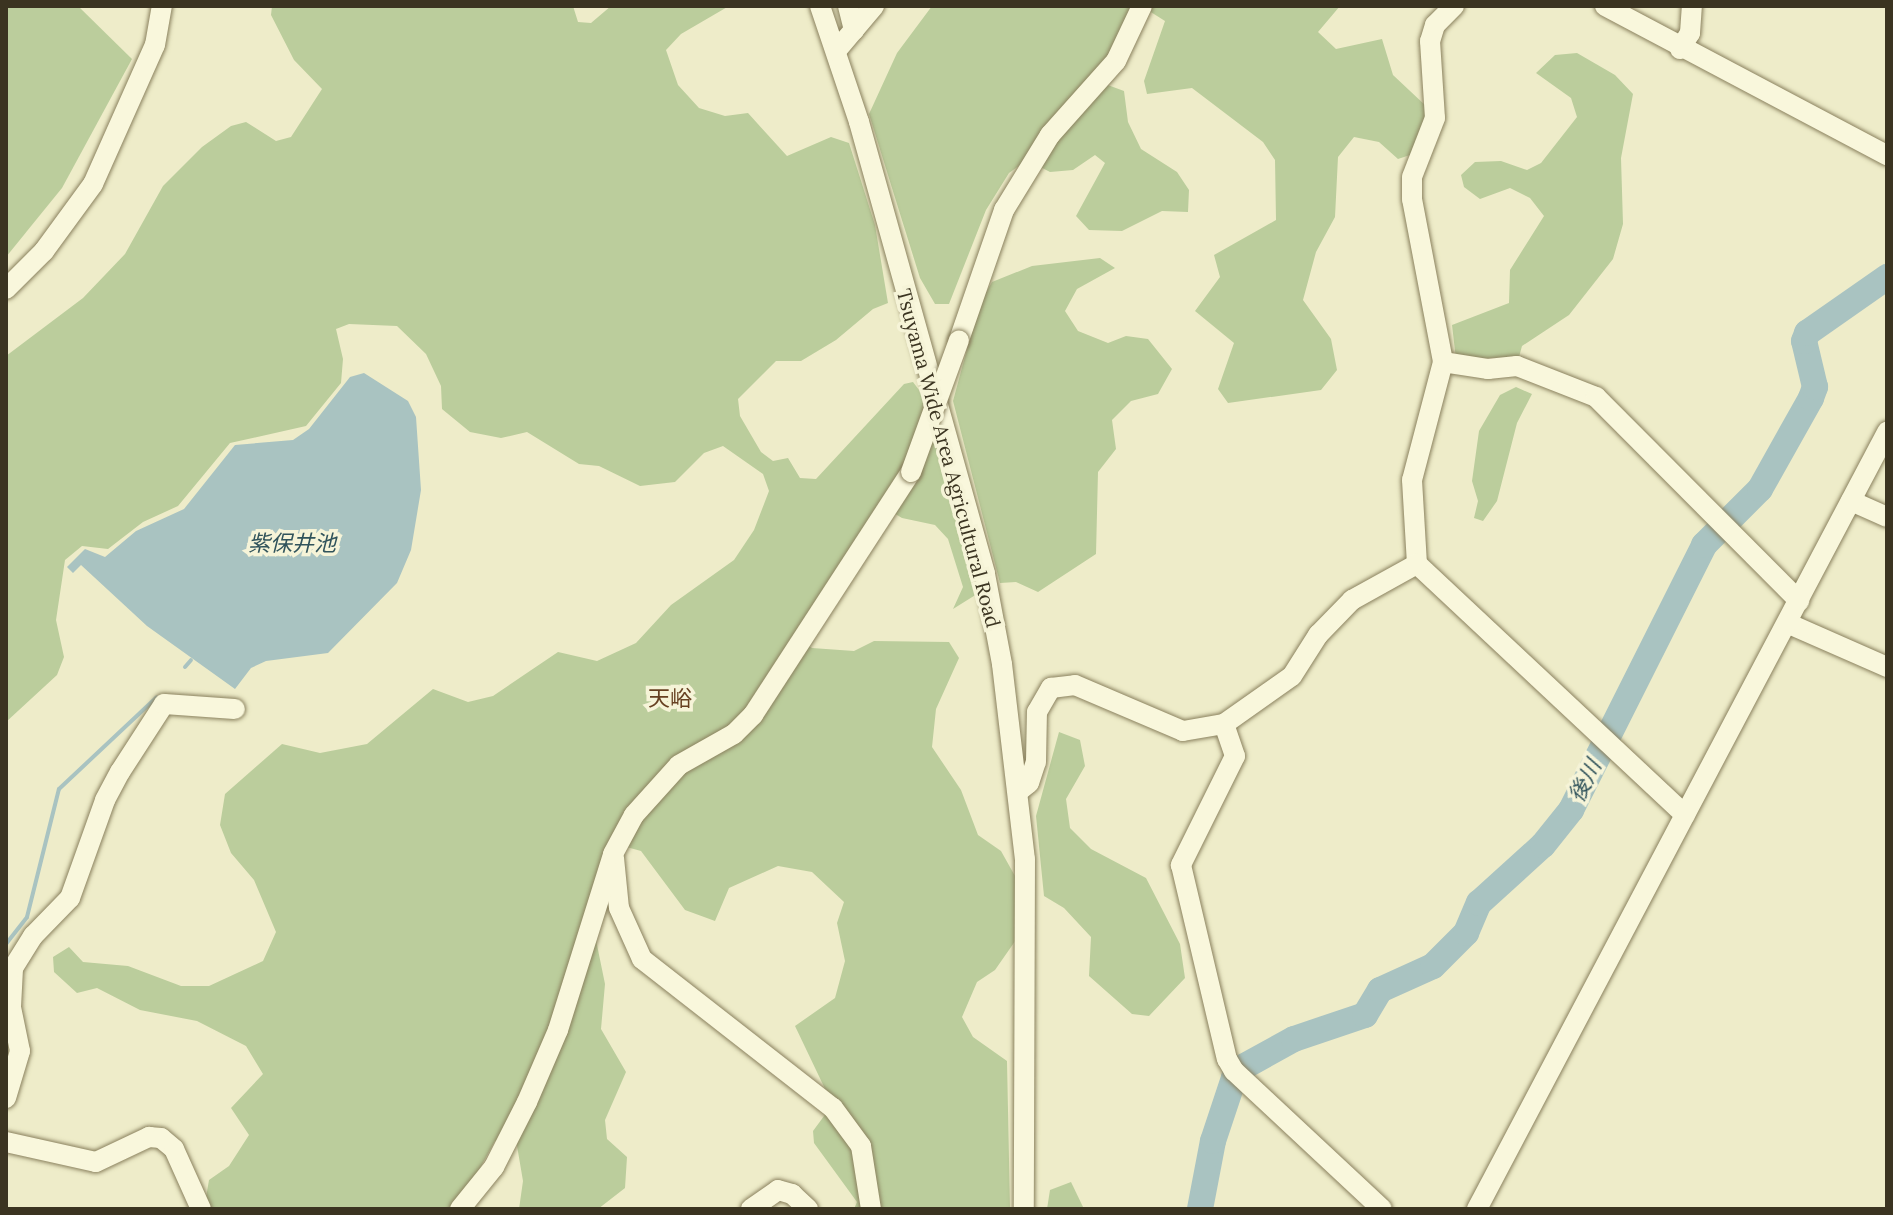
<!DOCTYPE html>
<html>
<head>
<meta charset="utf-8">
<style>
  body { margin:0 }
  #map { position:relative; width:1893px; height:1215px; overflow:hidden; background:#eeecc9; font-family:Lora,"Noto Sans JP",serif }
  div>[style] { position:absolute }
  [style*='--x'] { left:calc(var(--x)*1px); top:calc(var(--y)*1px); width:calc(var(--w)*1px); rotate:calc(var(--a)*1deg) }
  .green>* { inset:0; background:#bbcd9c }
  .water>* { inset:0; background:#a9c3c1 }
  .stream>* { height:4px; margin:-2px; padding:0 2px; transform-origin:2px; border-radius:2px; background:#a9c3c1 }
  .river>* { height:26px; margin:-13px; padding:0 13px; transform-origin:13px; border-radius:13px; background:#a9c3c1 }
  .roads { filter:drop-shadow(0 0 2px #8a815e) drop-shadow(0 0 2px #8a815e) }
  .minor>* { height:20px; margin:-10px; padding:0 10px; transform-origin:10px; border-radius:10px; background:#f9f7dc }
  .bridges { filter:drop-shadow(0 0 2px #8a815e) drop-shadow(0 0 2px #8a815e) }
  .minor-bridge>* { height:20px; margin:-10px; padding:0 10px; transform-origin:10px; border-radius:10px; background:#f9f7dc }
  span { translate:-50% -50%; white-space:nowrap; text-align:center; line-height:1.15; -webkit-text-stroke:7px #f6f4d8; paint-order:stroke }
  .street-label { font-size:20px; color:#3b3421 }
  .water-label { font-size:22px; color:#30535b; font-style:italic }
  .neighbourhood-label { font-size:22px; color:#674121 }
  .frame { position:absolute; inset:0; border:8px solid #3b3421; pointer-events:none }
</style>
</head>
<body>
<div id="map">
  <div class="green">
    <i style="clip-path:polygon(6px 6px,78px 6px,132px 59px,62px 188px,6px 257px)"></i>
    <i style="clip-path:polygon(272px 6px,573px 6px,578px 22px,591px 23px,611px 6px,729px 6px,681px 34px,666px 50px,678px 85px,699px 108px,725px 116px,748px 113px,787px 156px,831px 137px,849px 143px,875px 225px,888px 303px,873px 309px,836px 340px,801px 361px,776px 361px,738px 399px,740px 416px,761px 452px,773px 461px,788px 458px,800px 478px,816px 479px,904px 384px,913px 382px,922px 394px,977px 594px,953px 609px,963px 587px,948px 539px,935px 525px,902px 518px,882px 506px,798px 639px,812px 648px,854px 651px,874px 641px,949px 642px,959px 658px,936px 709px,932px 747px,961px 790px,978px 835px,1001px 851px,1015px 876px,1018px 937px,995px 970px,977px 982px,962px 1017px,973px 1037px,1007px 1061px,1010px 1209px,854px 1209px,857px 1202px,814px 1143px,813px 1131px,827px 1112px,827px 1093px,795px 1026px,835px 998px,845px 961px,837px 923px,844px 902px,812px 872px,778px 866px,729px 888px,715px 921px,685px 910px,641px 851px,612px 843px,596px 940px,605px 984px,601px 1029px,626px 1072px,605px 1120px,607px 1139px,627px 1157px,625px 1188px,598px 1209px,519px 1209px,523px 1181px,516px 1140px,495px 1141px,469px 1188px,450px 1209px,204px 1209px,209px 1180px,229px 1166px,249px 1135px,231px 1108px,263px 1074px,246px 1046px,197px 1021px,140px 1010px,97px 988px,77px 993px,54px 972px,53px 957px,69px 947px,83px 962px,128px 966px,181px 986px,209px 986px,263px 961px,276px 932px,254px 880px,231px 853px,220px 825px,225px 794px,282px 744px,320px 753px,367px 744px,433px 689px,468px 702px,493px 696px,558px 652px,597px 661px,636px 643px,671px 605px,734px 560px,754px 530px,769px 491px,763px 474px,723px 446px,704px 453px,675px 482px,640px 486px,599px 466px,579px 464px,527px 432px,501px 438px,470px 432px,442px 409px,441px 386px,426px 354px,397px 326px,349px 324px,336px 329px,343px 359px,341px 383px,306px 426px,230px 443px,178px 506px,143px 522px,108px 549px,82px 546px,65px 560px,56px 620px,64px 657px,57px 675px,6px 722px,6px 356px,83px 298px,125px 254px,163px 186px,202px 147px,231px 126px,246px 122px,276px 141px,291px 137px,322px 89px,294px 60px,271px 15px)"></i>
    <i style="clip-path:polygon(932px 6px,1340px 6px,1318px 32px,1336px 49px,1382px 39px,1393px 75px,1426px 106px,1429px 122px,1413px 154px,1398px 159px,1379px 142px,1354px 137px,1338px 157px,1335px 217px,1316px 252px,1303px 300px,1331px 339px,1337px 370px,1321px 390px,1228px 403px,1218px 389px,1234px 343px,1195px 311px,1220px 277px,1214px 255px,1276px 220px,1275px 160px,1263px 142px,1192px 88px,1147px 94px,1144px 81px,1165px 21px,1146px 9px,1105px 84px,1124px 91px,1128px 122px,1141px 149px,1177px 172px,1189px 190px,1188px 212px,1162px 211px,1122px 231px,1089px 230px,1076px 216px,1105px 163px,1095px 155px,1073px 170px,1050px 172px,1027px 160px,1009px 173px,986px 210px,949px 304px,935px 304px,920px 278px,869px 114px,897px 53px)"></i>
    <i style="clip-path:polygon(1577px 53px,1615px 75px,1633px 94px,1621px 158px,1623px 224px,1613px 259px,1569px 315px,1522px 346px,1519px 357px,1456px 359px,1452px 325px,1509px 303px,1510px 270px,1544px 216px,1530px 198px,1510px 188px,1480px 199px,1464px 187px,1461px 175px,1475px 162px,1501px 161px,1527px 170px,1541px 163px,1577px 117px,1571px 98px,1536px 73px,1555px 55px)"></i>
    <i style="clip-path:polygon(1100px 258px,1115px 268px,1077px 289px,1065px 311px,1078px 331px,1108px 343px,1126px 336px,1148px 339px,1172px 369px,1158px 394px,1131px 401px,1112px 420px,1116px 449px,1098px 472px,1096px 554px,1038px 592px,1016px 582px,1000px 583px,953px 401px,979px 305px,992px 282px,1032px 266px)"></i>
    <i style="clip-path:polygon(1516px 387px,1532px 394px,1517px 423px,1497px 501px,1483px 521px,1474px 518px,1478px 501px,1472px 481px,1479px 431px,1500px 395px)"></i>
    <i style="clip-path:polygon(1059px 732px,1080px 740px,1085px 766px,1066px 799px,1070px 828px,1091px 849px,1146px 878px,1180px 944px,1185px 978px,1149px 1016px,1132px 1014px,1089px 976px,1091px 937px,1064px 908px,1044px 896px,1036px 816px)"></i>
    <i style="clip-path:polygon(1071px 1182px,1084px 1209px,1047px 1209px,1050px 1190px)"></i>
  </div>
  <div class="water">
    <i style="clip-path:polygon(364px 373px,408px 401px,416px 417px,421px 490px,411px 550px,397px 583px,328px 653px,266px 661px,251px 668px,235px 689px,147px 626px,81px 565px,73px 573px,67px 567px,85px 549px,105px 557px,136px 531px,184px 509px,235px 445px,293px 440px,309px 429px,350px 377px)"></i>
  </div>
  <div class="stream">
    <i style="--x:185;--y:667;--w:9;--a:-49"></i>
    <i style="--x:6;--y:944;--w:34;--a:-52"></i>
    <i style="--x:27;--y:917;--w:132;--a:-76"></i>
    <i style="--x:59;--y:789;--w:134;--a:-43.2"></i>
  </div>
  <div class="river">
    <i style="--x:1200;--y:1209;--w:69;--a:-79.2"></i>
    <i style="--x:1213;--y:1141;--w:66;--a:-71.6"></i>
    <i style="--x:1234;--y:1078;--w:16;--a:-47"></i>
    <i style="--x:1245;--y:1066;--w:56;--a:-28.9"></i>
    <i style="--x:1294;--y:1039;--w:75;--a:-18.7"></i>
    <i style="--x:1365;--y:1015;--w:29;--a:-59"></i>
    <i style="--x:1380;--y:990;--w:58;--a:-24.4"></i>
    <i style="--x:1433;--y:966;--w:47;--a:-45"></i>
    <i style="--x:1466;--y:933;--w:33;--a:-67"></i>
    <i style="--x:1479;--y:903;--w:86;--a:-42.2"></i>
    <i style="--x:1543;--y:845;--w:45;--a:-51.3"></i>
    <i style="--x:1571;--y:810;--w:297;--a:-63.3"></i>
    <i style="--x:1704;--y:545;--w:79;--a:-45"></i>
    <i style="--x:1760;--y:489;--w:104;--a:-60.7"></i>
    <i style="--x:1811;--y:398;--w:12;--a:-70"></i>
    <i style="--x:1815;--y:387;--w:47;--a:-103.4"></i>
    <i style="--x:1804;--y:341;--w:9;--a:-69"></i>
    <i style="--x:1807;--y:333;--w:98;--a:-35"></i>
  </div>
  <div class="roads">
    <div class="minor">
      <i style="--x:820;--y:6;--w:122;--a:71.4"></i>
      <i style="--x:859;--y:122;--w:469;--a:74.4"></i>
      <i style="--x:985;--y:574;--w:92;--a:79.3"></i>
      <i style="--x:1002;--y:664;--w:196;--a:83.3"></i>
      <i style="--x:1025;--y:859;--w:350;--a:90.2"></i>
      <i style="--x:848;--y:6;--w:25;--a:76"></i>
      <i style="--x:1454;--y:6;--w:27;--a:135"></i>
      <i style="--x:1435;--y:25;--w:17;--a:107"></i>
      <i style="--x:1430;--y:41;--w:77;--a:86.3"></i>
      <i style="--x:1435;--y:118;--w:63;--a:111.3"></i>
      <i style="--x:1412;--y:177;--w:22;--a:90"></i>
      <i style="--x:1412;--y:199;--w:166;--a:79.2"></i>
      <i style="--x:1443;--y:362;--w:122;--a:104.7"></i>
      <i style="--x:1412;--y:480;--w:84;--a:86.6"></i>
      <i style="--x:1417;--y:564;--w:367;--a:43.1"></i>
      <i style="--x:1605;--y:6;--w:319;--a:27.9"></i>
      <i style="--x:1680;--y:49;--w:19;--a:-58"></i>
      <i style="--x:1690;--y:33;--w:27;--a:-86"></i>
      <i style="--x:836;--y:51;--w:59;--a:-49.8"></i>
      <i style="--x:6;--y:289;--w:54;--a:-45"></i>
      <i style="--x:44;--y:251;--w:83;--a:-53.8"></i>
      <i style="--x:93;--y:184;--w:152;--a:-66"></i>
      <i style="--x:155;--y:45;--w:40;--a:-80"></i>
      <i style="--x:959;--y:340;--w:138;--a:-70.9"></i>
      <i style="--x:1004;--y:210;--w:88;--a:-58.5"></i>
      <i style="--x:1050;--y:135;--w:99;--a:-48.3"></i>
      <i style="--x:1116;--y:61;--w:61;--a:-64.7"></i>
      <i style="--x:1443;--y:362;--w:46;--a:8.8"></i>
      <i style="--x:1488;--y:369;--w:29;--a:-6"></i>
      <i style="--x:1517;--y:366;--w:85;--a:21.4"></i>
      <i style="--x:1596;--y:397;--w:288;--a:45.1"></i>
      <i style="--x:1851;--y:501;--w:39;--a:24"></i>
      <i style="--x:1787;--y:623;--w:109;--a:23.7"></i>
      <i style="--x:1224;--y:724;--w:34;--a:71"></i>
      <i style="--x:1235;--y:756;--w:122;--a:116.4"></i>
      <i style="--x:1181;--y:865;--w:199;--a:76.7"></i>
      <i style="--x:1227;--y:1059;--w:14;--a:60"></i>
      <i style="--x:1234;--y:1071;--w:202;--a:43"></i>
      <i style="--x:1020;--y:790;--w:11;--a:-38"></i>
      <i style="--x:1029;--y:783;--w:22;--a:-72"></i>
      <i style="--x:1036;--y:762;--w:50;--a:-88.9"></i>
      <i style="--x:1037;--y:712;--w:28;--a:-60"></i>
      <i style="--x:1051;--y:688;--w:24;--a:-7"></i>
      <i style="--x:1075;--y:685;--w:117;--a:23.1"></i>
      <i style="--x:1183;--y:731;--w:42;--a:-9.7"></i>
      <i style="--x:1224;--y:724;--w:83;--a:-35.2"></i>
      <i style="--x:1292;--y:676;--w:49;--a:-57.6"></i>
      <i style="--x:1318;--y:635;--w:49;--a:-45.8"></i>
      <i style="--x:1352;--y:600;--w:74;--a:-29"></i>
      <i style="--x:614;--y:858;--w:50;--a:84.3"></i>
      <i style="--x:619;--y:908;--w:56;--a:65.7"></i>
      <i style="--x:642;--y:959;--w:242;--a:38"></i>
      <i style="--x:833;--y:1108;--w:47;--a:53.6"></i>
      <i style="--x:861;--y:1146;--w:64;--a:81"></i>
      <i style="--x:6;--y:1098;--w:49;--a:-73.4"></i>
      <i style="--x:20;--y:1051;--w:45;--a:-101.6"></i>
      <i style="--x:11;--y:1007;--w:39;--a:-87"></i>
      <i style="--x:13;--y:968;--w:38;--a:-58"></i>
      <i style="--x:33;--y:936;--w:53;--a:-45.8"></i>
      <i style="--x:70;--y:898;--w:104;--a:-70.3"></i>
      <i style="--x:105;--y:800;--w:32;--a:-62"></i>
      <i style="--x:120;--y:772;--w:81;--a:-57.1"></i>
      <i style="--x:164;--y:704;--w:71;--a:4"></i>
      <i style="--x:6;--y:1142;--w:92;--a:12.5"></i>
      <i style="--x:96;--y:1162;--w:59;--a:-25.3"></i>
      <i style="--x:149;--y:1137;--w:12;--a:5"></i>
      <i style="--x:161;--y:1138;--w:17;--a:40"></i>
      <i style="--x:174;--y:1149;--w:66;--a:65.8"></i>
      <i style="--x:460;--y:1209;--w:54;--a:-51"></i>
      <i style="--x:494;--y:1167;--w:73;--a:-63.1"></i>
      <i style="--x:527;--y:1102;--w:78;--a:-66.7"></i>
      <i style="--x:558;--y:1030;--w:184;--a:-72.6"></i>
      <i style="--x:613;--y:854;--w:44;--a:-61.7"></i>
      <i style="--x:634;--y:815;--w:67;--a:-48"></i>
      <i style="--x:679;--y:765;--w:63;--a:-29.4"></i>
      <i style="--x:734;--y:734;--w:27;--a:-45"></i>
      <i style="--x:753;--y:715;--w:290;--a:-57"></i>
      <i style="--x:751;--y:1209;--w:33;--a:-35"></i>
      <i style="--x:778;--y:1190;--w:15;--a:16"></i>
      <i style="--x:792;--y:1194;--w:22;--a:43"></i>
      <i style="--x:1477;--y:1209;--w:879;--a:-62.18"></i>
    </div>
  </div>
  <div class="bridges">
    <div class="minor-bridge">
      <i style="--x:911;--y:472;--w:140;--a:-70"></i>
    </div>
  </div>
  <div class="street-label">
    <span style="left:949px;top:458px;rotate:75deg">Tsuyama Wide Area Agricultural Road</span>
  </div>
  <div class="water-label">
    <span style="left:292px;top:544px">紫保井池</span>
    <span style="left:1585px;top:781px;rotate:-63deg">後川</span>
  </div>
  <div class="neighbourhood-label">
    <span style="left:670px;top:699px">天峪</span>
  </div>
  <div class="frame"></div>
</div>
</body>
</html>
